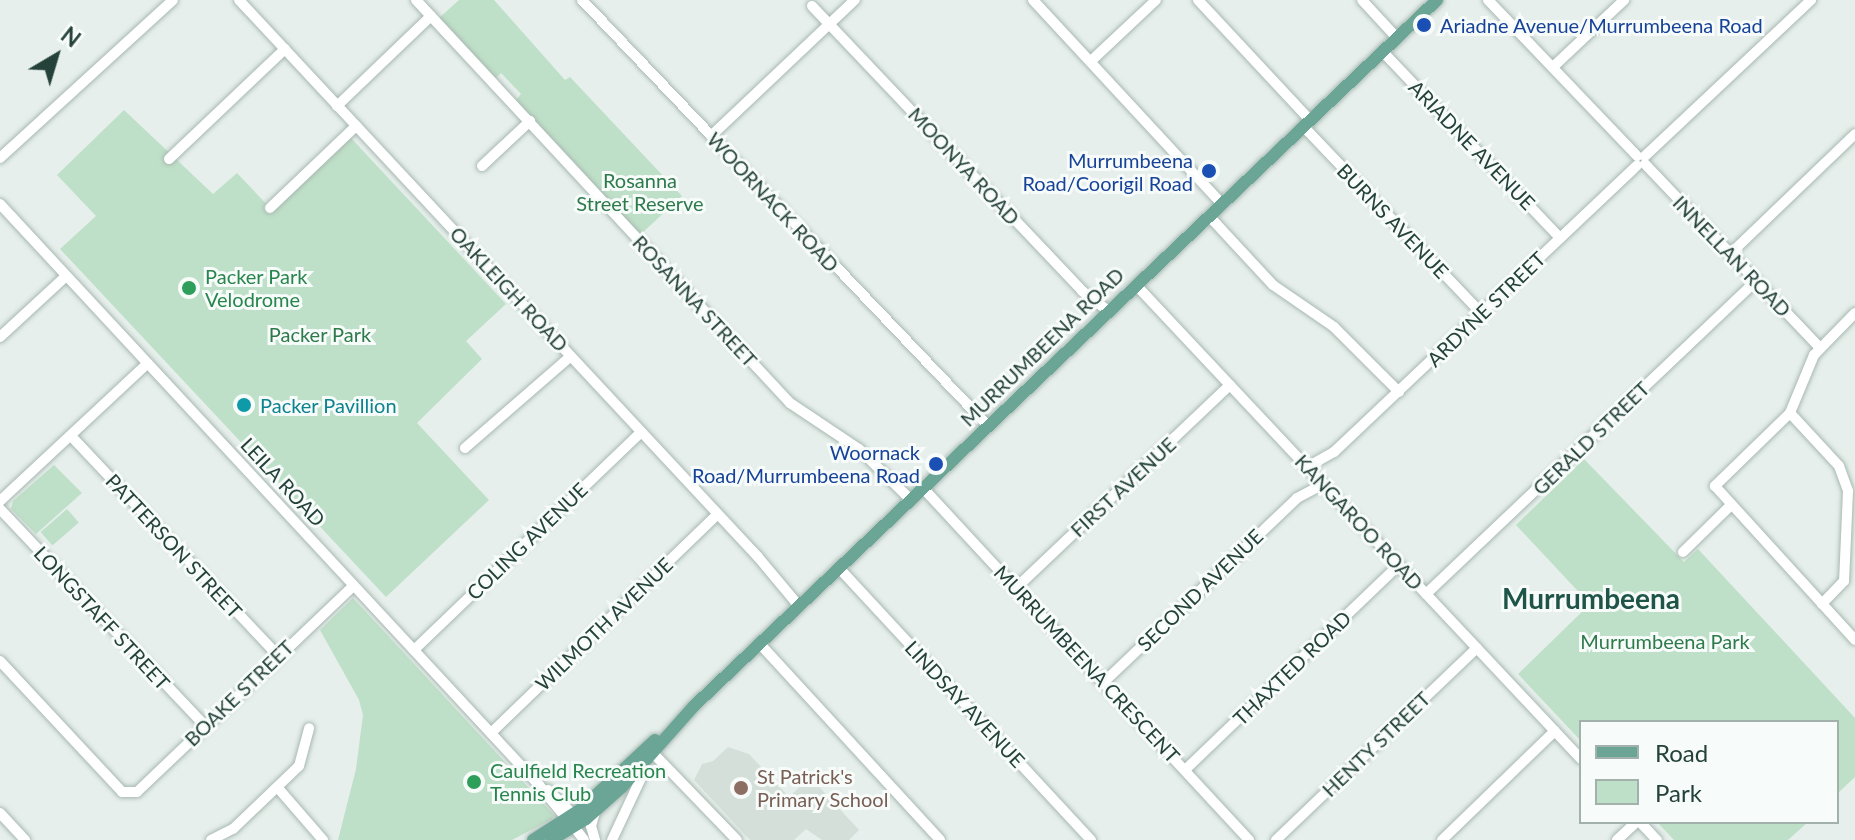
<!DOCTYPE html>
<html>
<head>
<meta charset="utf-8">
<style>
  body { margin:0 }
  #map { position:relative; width:1855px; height:840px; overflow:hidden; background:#e6efeb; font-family:Lato,sans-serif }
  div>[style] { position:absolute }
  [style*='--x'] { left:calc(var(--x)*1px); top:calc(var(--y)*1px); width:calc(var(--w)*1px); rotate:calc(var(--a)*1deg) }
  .built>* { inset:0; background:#d4dfda }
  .green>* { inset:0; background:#bfe0c8; transform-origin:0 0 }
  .roads { filter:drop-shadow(0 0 2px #a8b8b2) drop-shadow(0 0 2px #a8b8b2) }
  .minor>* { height:10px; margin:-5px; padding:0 5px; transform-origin:5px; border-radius:5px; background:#fff }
  .major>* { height:12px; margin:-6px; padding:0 6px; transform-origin:6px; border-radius:6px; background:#6aa596 }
  .dots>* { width:22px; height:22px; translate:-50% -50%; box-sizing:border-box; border:4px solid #f7fbf9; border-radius:50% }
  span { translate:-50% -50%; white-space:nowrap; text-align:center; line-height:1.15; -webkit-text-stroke:6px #f7fbf9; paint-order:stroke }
  .transit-label { font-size:20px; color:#164399 }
  .left { translate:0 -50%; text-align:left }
  .right { translate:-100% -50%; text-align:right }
  .street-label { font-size:20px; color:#24423a }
  .park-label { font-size:20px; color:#2d7a4b }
  .leisure-label { font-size:20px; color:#27864d }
  .culture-label { font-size:20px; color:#0d838f }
  .education-label { font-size:20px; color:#785e54 }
  .district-label { font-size:28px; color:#1f5548; font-weight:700 }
  .legend { position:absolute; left:1579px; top:720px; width:260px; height:104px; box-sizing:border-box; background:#f7fbf9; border:2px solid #a3b1ad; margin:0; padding:10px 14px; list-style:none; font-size:24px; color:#24423a }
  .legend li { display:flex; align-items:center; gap:16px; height:40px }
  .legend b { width:40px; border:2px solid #a3b1ad }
  .north { position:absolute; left:16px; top:16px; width:80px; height:80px; -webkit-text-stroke:6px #f7fbf9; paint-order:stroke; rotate:38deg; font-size:22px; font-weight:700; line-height:32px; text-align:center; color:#24423a }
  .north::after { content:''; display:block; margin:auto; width:28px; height:36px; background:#24423a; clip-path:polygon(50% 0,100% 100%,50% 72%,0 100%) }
</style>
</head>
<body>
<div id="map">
  <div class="built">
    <i style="clip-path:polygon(728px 747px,749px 754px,789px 797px,810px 777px,859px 830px,849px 840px,822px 840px,806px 829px,794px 840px,750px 840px,694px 780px,702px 764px,713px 761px)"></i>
  </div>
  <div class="green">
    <i style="clip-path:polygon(459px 0,494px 0,565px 80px,570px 77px,682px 196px,640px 235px,516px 100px,521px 94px,501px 73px,496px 78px,439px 18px)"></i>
    <i style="clip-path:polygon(124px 110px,213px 194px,237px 173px,273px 211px,351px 138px,506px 304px,466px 341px,482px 359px,417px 423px,489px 500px,386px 597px,60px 249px,96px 216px,57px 175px)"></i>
    <i style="clip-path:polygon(1584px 459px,1684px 562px,1698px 549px,1855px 718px,1855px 777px,1837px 794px,1837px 722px,1581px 722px,1581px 741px,1518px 674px,1590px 604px,1516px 525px)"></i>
    <i style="clip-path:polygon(54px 465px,82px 493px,36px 534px,11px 509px,13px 501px)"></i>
    <i style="left:67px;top:509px;width:18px;height:35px;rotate:49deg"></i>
    <i style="clip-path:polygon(353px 598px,554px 815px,552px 819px,512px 840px,338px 840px,356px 769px,363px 715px,359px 700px,320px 630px)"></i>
    <i style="clip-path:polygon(1657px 822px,1808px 822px,1788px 840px,1674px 840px)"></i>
  </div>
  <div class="roads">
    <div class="minor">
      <i style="--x:239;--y:0;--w:761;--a:47.02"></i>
      <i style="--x:758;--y:557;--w:64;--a:50.1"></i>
      <i style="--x:416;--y:0;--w:550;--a:47.14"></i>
      <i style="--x:790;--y:403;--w:83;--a:33.7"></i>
      <i style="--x:859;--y:449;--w:73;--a:44.4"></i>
      <i style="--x:582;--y:0;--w:588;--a:46.38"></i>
      <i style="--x:1033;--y:0;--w:278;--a:47.2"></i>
      <i style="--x:1198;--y:0;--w:166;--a:47"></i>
      <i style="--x:1362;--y:0;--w:52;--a:47.4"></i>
      <i style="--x:1488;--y:0;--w:216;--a:46.3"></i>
      <i style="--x:812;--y:6;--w:393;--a:46.5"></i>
      <i style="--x:1082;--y:291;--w:34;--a:37"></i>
      <i style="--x:1383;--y:52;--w:257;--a:46.4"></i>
      <i style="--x:1091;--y:61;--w:89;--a:-43.2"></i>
      <i style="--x:1553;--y:67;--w:98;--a:-43.3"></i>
      <i style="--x:337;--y:106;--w:130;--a:-43.8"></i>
      <i style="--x:1304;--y:127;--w:258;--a:46.4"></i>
      <i style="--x:711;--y:136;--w:198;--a:-43.4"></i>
      <i style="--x:1645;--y:156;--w:228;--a:-43.2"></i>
      <i style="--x:0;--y:158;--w:234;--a:-42.4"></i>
      <i style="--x:169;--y:159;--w:160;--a:-43.5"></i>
      <i style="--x:1645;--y:164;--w:253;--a:46.4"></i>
      <i style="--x:482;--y:166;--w:66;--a:-43.2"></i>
      <i style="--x:0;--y:204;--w:793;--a:47.15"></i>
      <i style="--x:539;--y:785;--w:44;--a:50.5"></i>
      <i style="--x:270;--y:208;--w:119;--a:-43.6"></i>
      <i style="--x:1209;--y:216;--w:94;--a:47.2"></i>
      <i style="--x:1273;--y:285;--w:74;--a:34.5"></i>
      <i style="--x:1334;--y:327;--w:92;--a:45"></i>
      <i style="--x:1730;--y:254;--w:173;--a:-43.8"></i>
      <i style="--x:1136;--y:285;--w:650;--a:46.81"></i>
      <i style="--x:1855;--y:313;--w:59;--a:134.3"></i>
      <i style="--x:1814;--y:355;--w:63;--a:112.5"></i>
      <i style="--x:1790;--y:413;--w:105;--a:135.8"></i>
      <i style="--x:1715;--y:486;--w:208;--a:47.7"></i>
      <i style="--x:0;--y:337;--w:90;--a:-42.7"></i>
      <i style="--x:1790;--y:413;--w:72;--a:47.2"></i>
      <i style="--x:1839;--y:466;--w:27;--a:70"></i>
      <i style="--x:1848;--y:491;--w:90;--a:92.5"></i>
      <i style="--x:1844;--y:581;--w:32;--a:134"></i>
      <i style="--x:71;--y:436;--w:302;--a:46.7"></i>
      <i style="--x:465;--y:448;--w:140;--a:-41"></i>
      <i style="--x:1307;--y:467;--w:31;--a:-29"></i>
      <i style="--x:1334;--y:452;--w:417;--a:-43.4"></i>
      <i style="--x:923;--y:488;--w:480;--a:47.2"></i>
      <i style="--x:0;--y:501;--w:201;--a:-43"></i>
      <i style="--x:0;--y:509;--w:299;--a:46.6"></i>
      <i style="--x:1683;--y:552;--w:66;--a:-44.4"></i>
      <i style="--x:839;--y:568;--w:371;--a:47.2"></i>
      <i style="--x:1016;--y:588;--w:295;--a:-43.5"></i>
      <i style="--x:1426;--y:594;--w:455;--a:-43.5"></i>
      <i style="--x:760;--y:644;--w:266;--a:47.4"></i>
      <i style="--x:414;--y:650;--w:315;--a:-43.8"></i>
      <i style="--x:0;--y:661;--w:179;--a:47"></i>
      <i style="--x:122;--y:792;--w:15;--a:0"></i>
      <i style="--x:137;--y:792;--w:298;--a:-43.6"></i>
      <i style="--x:1103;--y:683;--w:268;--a:-43.6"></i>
      <i style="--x:1297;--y:498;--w:30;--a:-28"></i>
      <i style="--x:491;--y:733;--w:315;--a:-44"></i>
      <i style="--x:650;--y:750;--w:125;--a:46"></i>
      <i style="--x:1185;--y:770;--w:296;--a:-43.8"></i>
      <i style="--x:278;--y:788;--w:69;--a:49.1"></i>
      <i style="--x:548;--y:790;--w:36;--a:44"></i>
      <i style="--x:595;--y:812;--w:15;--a:106"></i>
      <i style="--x:591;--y:826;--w:15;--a:74"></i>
      <i style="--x:0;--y:813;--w:37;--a:47"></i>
      <i style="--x:1640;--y:822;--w:25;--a:47"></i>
      <i style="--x:574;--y:827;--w:16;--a:52"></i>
      <i style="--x:211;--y:840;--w:25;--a:-27"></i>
      <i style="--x:233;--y:829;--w:91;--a:-43.7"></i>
      <i style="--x:299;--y:766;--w:39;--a:-75"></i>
      <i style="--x:612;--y:840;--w:68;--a:-64.9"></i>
      <i style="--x:1276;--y:840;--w:278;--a:-43.7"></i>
      <i style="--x:1442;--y:840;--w:157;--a:-44"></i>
      <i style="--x:1617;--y:840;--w:26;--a:-43"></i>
    </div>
    <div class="major">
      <i style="--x:533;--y:840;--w:57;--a:-32.9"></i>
      <i style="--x:581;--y:809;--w:101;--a:-43"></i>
      <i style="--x:551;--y:840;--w:41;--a:-31"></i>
      <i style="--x:586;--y:819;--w:48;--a:-41.6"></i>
      <i style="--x:622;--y:787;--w:108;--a:-48.4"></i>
      <i style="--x:694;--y:706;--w:1025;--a:-43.54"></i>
    </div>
  </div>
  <div class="dots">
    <i style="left:1424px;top:25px;background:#1a4fb4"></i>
    <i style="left:1209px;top:171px;background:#1a4fb4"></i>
    <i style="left:189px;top:288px;background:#2e9e5b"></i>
    <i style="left:244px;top:405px;background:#0f9aa8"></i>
    <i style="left:936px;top:464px;background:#1a4fb4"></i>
    <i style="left:474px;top:782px;background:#2e9e5b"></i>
    <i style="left:741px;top:788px;background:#8d6e63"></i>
  </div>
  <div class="transit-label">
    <span class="left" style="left:1440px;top:25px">Ariadne Avenue/Murrumbeena Road</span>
    <span class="right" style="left:1193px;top:172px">Murrumbeena<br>Road/Coorigil Road</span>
    <span class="right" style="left:920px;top:464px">Woornack<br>Road/Murrumbeena Road</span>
  </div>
  <div class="street-label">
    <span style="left:1472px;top:145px;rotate:46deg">ARIADNE AVENUE</span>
    <span style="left:964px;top:166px;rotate:47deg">MOONYA ROAD</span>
    <span style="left:773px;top:202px;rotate:47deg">WOORNACK ROAD</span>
    <span style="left:1393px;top:221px;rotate:46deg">BURNS AVENUE</span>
    <span style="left:1732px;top:256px;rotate:46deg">INNELLAN ROAD</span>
    <span style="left:509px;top:289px;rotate:47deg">OAKLEIGH ROAD</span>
    <span style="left:695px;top:301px;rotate:47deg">ROSANNA STREET</span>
    <span style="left:1486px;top:309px;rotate:-44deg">ARDYNE STREET</span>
    <span style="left:1042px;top:347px;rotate:-44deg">MURRUMBEENA ROAD</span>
    <span style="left:1591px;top:438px;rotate:-44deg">GERALD STREET</span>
    <span style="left:283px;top:482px;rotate:47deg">LEILA ROAD</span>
    <span style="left:1123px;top:487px;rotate:-43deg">FIRST AVENUE</span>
    <span style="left:1359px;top:522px;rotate:47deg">KANGAROO ROAD</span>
    <span style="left:527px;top:541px;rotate:-44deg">COLING AVENUE</span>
    <span style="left:174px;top:546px;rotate:47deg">PATTERSON STREET</span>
    <span style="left:1200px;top:590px;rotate:-44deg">SECOND AVENUE</span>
    <span style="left:102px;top:618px;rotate:47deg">LONGSTAFF STREET</span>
    <span style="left:604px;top:624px;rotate:-44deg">WILMOTH AVENUE</span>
    <span style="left:1087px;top:664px;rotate:47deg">MURRUMBEENA CRESCENT</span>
    <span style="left:1292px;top:668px;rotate:-44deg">THAXTED ROAD</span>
    <span style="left:239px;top:693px;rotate:-44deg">BOAKE STREET</span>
    <span style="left:965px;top:704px;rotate:47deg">LINDSAY AVENUE</span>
    <span style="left:1376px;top:744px;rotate:-44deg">HENTY STREET</span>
  </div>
  <div class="park-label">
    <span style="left:640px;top:192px">Rosanna<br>Street Reserve</span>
    <span style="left:320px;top:334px">Packer Park</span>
    <span style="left:1665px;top:641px">Murrumbeena Park</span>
  </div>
  <div class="leisure-label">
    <span class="left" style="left:205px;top:288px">Packer Park<br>Velodrome</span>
    <span class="left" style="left:490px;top:782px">Caulfield Recreation<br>Tennis Club</span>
  </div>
  <div class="culture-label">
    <span class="left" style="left:260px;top:405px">Packer Pavillion</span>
  </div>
  <div class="education-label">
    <span class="left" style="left:757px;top:788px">St Patrick's<br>Primary School</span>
  </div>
  <div class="district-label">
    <span style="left:1591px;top:598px">Murrumbeena</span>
  </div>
  <ul class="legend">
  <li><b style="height:10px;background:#6aa596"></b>Road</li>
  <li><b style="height:22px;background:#bfe0c8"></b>Park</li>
  </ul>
  <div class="north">N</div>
</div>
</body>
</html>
